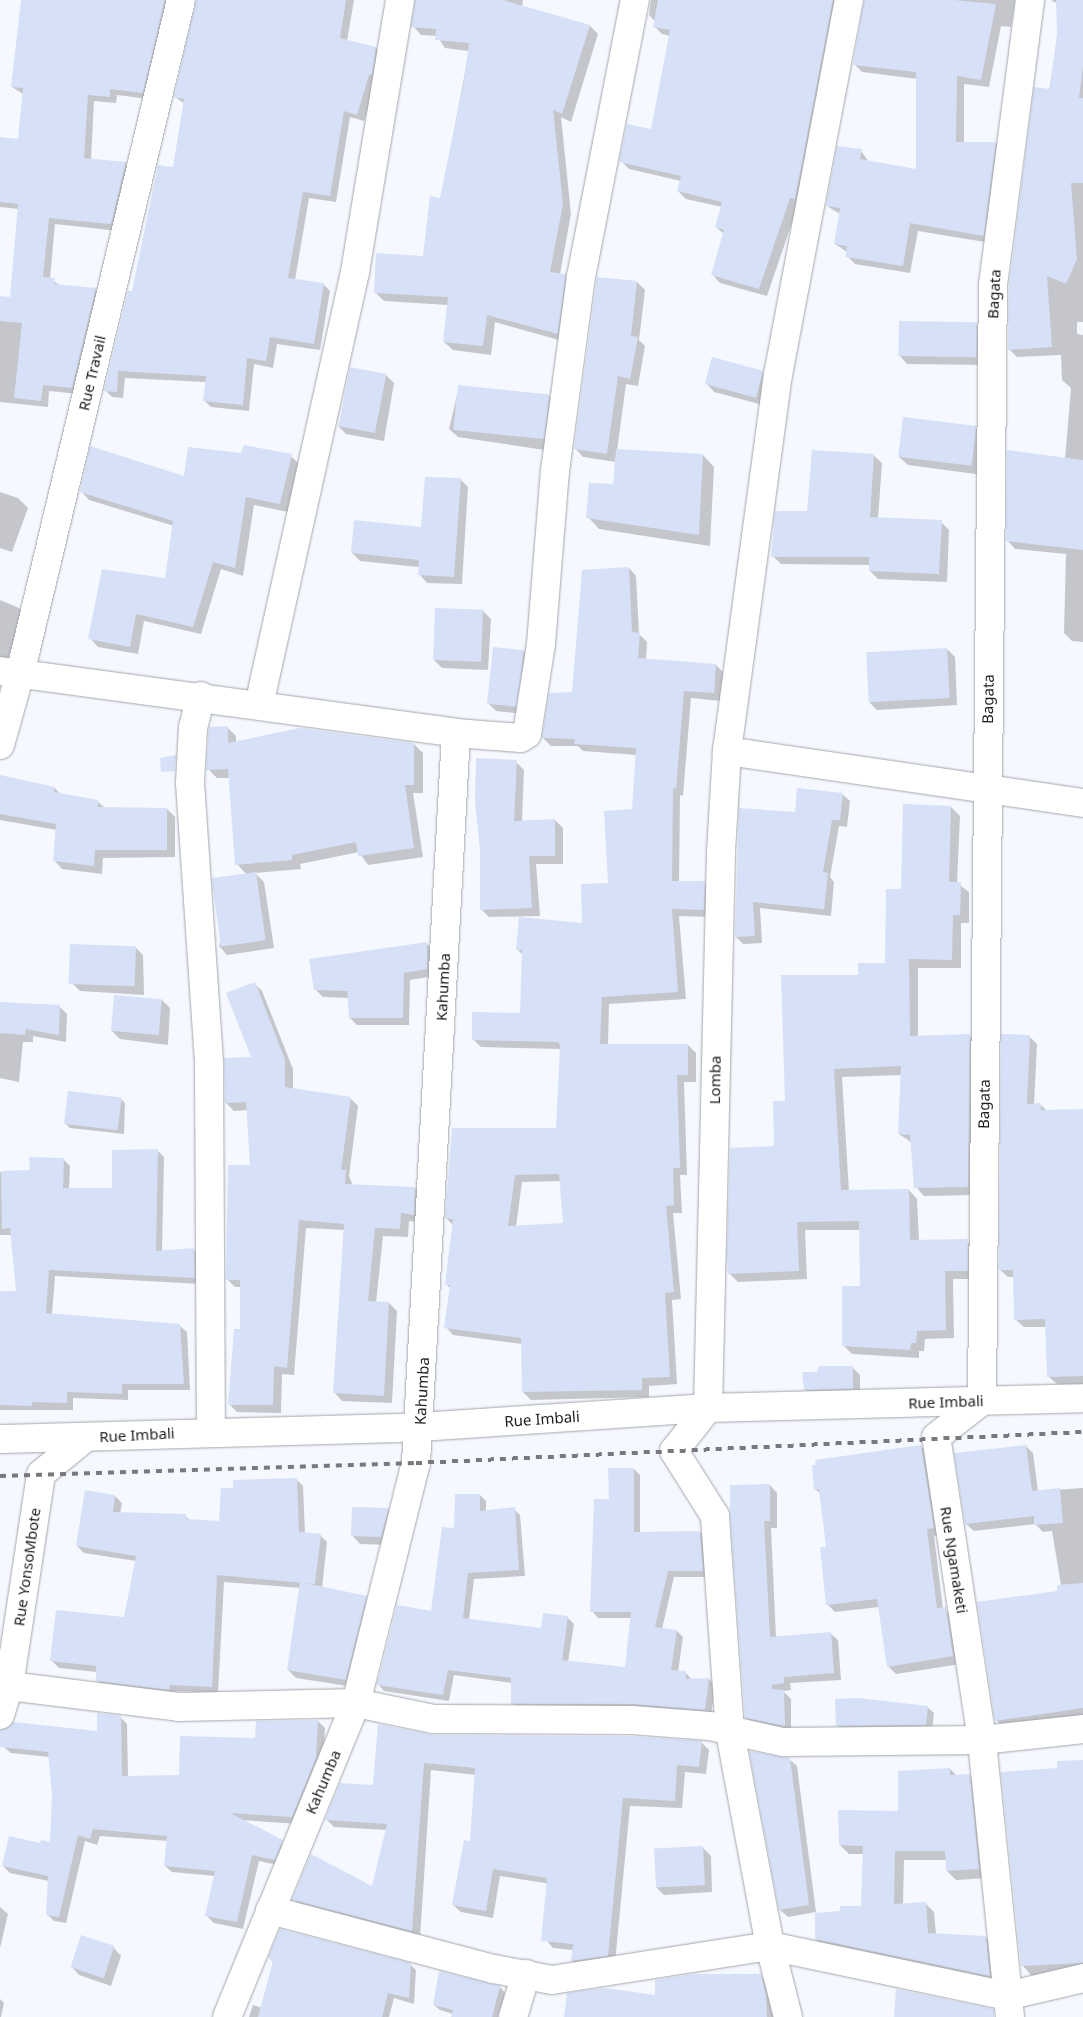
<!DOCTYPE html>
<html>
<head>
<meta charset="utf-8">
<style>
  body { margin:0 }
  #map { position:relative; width:1083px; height:2017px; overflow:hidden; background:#f5f8fe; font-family:"Noto Sans",sans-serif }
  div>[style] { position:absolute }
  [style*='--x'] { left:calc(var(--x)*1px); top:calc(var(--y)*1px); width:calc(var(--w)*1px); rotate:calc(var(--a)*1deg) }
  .shadow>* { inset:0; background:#0003 }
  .building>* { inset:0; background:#d6e1f8; transform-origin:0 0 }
  .roads { filter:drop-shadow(0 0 1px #a3a6ab) drop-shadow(0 0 1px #a3a6ab) }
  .street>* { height:28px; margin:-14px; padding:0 14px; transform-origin:14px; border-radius:14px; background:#fff }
  .rail>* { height:4px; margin-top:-2px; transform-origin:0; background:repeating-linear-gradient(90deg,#77797c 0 6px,transparent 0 12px) }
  span { translate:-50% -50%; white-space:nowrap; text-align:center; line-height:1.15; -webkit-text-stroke:4px #fff; paint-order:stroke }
  .street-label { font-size:15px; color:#1b1c1e }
</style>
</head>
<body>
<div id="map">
  <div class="shadow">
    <i style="clip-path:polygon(33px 0,175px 0,149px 99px,117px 95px,116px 103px,94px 101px,91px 160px,126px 163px,132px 170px,118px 231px,55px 224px,50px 279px,61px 286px,96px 289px,102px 296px,79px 394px,49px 391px,48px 407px,0 402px,0 297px,11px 298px,19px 209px,0 207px,0 138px,19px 140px,23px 94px,12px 87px)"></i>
    <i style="clip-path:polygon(197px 0,354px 0,347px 41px,376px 48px,383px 55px,364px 121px,350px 117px,336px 202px,309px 198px,295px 280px,323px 284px,330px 291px,320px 350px,277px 344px,273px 368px,254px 364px,249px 411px,211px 407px,204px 400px,206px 382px,125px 378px,123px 398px,112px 397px,105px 390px,174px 168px,185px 104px,175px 97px)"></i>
    <i style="clip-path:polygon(416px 0,523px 0,522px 7px,590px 26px,598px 34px,571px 122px,561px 117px,571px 214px,560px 274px,565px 275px,574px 283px,566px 342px,495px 322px,491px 355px,453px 350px,444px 342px,448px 305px,384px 301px,375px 292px,424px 257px,441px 199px,469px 51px,445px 48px,437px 36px,421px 35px,413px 26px)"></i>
    <i style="clip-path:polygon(651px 0,844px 0,798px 205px,767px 296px,720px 283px,712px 274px,724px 234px,716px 227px,722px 207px,686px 199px,678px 191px,681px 181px,629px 169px,621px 161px,652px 131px,670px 36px,662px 34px,654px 26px,655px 21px,649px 15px)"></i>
    <i style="clip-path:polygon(865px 0,1015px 0,1011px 27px,1001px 26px,989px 87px,964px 84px,964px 143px,995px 143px,1003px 151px,991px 243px,918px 231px,910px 273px,855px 264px,847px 256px,847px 252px,835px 244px,840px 214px,827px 206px,861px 151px,869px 162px,917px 170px,918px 79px,862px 72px,854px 64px)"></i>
    <i style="clip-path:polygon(1051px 0,1083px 0,1083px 322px,1077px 322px,1077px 334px,1083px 335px,1083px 642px,1072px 641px,1064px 633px,1066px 554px,1015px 549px,1007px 540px,1065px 459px,1071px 388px,1062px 380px,1061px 355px,1017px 357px,1009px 349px,1058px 34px,1058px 4px)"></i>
    <i style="clip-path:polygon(637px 282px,645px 290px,639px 340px,645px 346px,638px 386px,626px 384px,617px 451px,703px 455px,714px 467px,710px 546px,599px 529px,588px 517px,614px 485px,616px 462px,583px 457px,575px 448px)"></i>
    <i style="clip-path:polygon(976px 324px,985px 332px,984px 365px,907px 364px,899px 355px)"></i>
    <i style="clip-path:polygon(762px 372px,770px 380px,763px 405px,714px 392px,706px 383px)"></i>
    <i style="clip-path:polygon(386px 375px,394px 383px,384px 441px,346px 434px,338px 426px)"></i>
    <i style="clip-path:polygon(459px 387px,549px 396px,557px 404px,551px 451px,458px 437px,449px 429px)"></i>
    <i style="clip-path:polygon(975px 427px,984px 435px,983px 475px,908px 465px,899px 457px)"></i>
    <i style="clip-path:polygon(242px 455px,291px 456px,299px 464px,288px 512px,254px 505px,243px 576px,221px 569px,201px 634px,144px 621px,138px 654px,98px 647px,90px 638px,166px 580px,174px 526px,89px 500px,81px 491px,185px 477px)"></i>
    <i style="clip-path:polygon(873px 455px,882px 463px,878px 519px,941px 522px,949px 530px,947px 582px,878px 579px,870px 571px,870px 565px,781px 564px,773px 556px)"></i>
    <i style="clip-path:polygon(460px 479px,468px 487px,462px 584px,427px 583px,419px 574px,419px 567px,360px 561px,352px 553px,422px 528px)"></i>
    <i style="clip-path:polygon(0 492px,18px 498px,28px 508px,12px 552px,0 548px)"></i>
    <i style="clip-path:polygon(evenodd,629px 568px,636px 576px,639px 634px,647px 642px,646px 660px,716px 665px,724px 673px,721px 701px,691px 698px,683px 796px,680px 795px,679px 882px,704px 883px,712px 890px,711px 917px,679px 916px,686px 999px,609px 1004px,608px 1045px,688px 1045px,696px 1053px,696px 1082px,684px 1082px,687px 1175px,680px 1175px,682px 1213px,673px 1213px,681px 1299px,672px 1300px,677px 1384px,649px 1386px,649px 1397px,531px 1400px,523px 1392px,522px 1344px,453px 1335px,446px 1327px,451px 1289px,446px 1284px,453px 1225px,446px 1218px,557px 1130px,561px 1049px,481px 1047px,473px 1039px,522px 1015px,523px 955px,517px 949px,584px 924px,609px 884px,633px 811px,637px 755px,583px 751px,578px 746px,551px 746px,543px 738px,573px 693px,629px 568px,561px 1181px,564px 1224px,516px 1227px,522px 1182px,561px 1181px)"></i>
    <i style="clip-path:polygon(0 600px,19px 608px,29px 618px,3px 667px,0 666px)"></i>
    <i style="clip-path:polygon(483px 611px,491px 619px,488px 670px,442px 668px,434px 660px)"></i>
    <i style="clip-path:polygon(947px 649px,955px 657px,957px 705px,877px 710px,869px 702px)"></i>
    <i style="clip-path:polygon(524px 651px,532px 660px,523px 714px,496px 711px,488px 703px)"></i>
    <i style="clip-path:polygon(227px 727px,236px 736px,236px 742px,414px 744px,423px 753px,423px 793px,413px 793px,423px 857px,368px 865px,359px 852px,300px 864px,301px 869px,255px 873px,264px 882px,274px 948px,227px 955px,219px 946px,247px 875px,237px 864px,230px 778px,217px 778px,208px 769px)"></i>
    <i style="clip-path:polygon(516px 762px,524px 770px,522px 822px,555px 820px,563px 828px,563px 864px,536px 864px,540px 916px,489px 917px,481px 909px,481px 851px)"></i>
    <i style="clip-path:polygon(0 776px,55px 788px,61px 795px,97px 801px,105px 808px,167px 809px,175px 817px,175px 857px,103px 858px,102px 874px,62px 869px,54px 860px,57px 830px,0 820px)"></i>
    <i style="clip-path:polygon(842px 794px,850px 801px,847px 827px,839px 826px,830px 877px,834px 882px,831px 916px,760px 908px,762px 943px,743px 944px,736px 937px,796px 813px)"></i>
    <i style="clip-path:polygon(951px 807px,960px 816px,957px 883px,969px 892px,969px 923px,961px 923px,961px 968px,918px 968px,918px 1037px,969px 1035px,978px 1044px,977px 1195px,924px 1196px,916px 1187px,912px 1143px,899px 1134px,902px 1075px,842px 1077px,849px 1192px,909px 1190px,917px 1199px,919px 1241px,967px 1241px,976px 1250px,976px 1279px,953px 1279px,954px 1338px,925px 1339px,924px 1351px,919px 1351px,919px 1358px,852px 1354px,843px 1345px,862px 1288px,860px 1230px,805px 1230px,807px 1279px,738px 1282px,729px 1273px,775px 1147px,786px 1102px,859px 977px,886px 964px,902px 890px)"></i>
    <i style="clip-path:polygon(427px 944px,434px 951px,434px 976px,410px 980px,409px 1025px,357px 1025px,350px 1018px,349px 998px,323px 997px,316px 990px)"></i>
    <i style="clip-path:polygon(135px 947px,143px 955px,144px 995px,80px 991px,72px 983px)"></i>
    <i style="clip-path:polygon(254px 983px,262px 991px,293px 1069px,293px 1089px,350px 1098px,358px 1106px,349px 1176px,353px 1186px,415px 1188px,423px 1196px,421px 1222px,409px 1221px,408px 1237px,383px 1236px,376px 1303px,389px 1303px,397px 1311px,392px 1403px,342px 1401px,335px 1393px,344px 1230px,306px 1228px,294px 1375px,282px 1374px,281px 1413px,237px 1412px,229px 1404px,241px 1331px,241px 1287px,235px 1287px,227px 1279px,227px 1217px,230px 1217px,251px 1166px,248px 1110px,234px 1111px,226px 1103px,253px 1058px)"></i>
    <i style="clip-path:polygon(162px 1000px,170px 1008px,168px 1045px,120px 1039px,112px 1031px)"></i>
    <i style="clip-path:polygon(0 1003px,59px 1006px,67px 1014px,66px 1042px,33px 1036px,33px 1042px,23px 1042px,19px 1082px,0 1078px)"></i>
    <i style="clip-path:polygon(1029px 1036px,1037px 1044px,1034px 1105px,1041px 1105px,1047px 1111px,1083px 1111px,1083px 1241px,1017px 1277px,1008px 1277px,1000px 1270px)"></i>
    <i style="clip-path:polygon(121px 1099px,125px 1103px,124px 1134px,70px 1128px,66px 1124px)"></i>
    <i style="clip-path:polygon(157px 1150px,164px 1157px,162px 1252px,194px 1250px,200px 1256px,201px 1284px,55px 1276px,52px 1315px,180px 1326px,187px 1332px,190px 1390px,128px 1390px,128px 1400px,73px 1398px,73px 1410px,0 1410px,0 1292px,18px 1292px,12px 1235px,0 1235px,0 1172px,31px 1171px,63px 1159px,70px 1166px,69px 1189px,113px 1189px)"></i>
    <i style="clip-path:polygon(1083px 1281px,1083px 1384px,1057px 1384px,1048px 1376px,1047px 1327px,1024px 1327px,1015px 1319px)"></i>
    <i style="clip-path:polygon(852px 1367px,860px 1375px,860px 1396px,814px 1398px,805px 1389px,818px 1373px)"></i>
    <i style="clip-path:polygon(921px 1446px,929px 1454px,941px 1535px,934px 1536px,943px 1609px,953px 1616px,961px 1664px,896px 1674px,888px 1666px,879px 1607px,835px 1612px,827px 1604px,828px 1548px,821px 1494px,815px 1489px)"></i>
    <i style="clip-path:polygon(1026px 1446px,1033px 1453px,1038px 1491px,1083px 1488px,1083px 1716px,1004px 1728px,996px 1720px,1061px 1585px,1052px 1531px,1043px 1532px,1035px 1524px,974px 1531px,966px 1524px)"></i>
    <i style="clip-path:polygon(634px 1469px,640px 1475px,640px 1533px,700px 1532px,706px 1539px,709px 1577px,674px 1577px,662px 1629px,677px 1631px,683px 1637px,678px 1672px,685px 1672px,692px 1680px,709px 1679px,715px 1685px,711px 1716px,519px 1710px,512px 1703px,512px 1683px,454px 1675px,449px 1701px,384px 1691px,378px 1684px,432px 1613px,455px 1530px,480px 1495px,486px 1501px,486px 1511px,514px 1509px,520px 1515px,525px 1576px,474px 1579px,469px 1620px,542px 1630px,545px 1614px,568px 1618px,574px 1624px,568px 1662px,626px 1668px,632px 1618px,598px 1618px,592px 1611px,610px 1501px)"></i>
    <i style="clip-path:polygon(296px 1479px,303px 1486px,305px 1534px,320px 1535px,327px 1542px,322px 1588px,366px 1598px,374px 1606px,354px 1687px,296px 1678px,288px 1670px,301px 1588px,224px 1582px,218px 1693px,177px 1691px,176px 1696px,105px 1688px,98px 1681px,97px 1672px,59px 1668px,52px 1661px,124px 1619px,136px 1561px,84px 1553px,77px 1546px,115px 1496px,122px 1503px,120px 1514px,185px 1516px,191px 1521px,220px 1522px,234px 1490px)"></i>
    <i style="clip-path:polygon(770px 1485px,777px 1493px,777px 1528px,771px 1528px,776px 1638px,830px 1633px,838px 1640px,841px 1680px,790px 1683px,791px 1690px,783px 1691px,791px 1699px,791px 1733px,753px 1724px,746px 1717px,731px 1486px)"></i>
    <i style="clip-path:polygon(388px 1509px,396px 1517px,389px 1545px,360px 1544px,352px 1535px)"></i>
    <i style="clip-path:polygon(927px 1707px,934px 1713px,932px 1731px,844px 1732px,837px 1725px)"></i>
    <i style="clip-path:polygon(120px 1717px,127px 1724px,128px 1777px,180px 1777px,256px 1739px,257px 1722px,318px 1721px,325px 1728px,323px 1766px,299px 1824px,240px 1820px,289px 1848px,282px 1866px,259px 1861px,243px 1929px,214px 1923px,207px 1916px,215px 1876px,172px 1872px,165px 1866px,168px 1841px,100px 1836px,97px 1845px,85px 1841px,66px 1923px,54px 1921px,47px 1914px,49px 1881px,10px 1873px,3px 1866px,41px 1845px,51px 1843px,54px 1794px,50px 1757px,11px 1753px,4px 1747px,98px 1732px)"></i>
    <i style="clip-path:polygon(433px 1736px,701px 1742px,709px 1750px,706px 1774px,685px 1772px,682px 1808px,630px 1806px,615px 1963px,579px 1968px,572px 1961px,573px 1950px,553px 1948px,546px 1940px,551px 1884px,500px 1876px,493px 1918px,461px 1912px,453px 1905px,471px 1842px,476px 1775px,431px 1770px,420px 1938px,301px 1907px,294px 1899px,373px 1887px,387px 1830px,334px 1827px,326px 1819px,374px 1787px)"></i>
    <i style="clip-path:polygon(751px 1752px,789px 1759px,797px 1766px,816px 1912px,788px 1917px,780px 1910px)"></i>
    <i style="clip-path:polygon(1083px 1761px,1083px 1974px,1031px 1975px,1022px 1965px,1058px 1769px)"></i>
    <i style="clip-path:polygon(950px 1769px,957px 1776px,969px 1775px,978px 1784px,988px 1878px,956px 1880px,947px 1871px,946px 1860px,904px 1860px,903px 1905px,925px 1903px,934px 1912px,936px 1934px,986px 1937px,995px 1946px,999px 1985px,825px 1948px,816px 1939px,841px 1912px,862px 1908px,864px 1854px,849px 1854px,840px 1845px,899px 1812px)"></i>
    <i style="clip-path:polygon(702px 1847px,711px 1856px,712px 1892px,664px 1895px,656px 1887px)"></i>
    <i style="clip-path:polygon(0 1907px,8px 1914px,0 1948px)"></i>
    <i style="clip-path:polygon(113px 1947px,121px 1956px,111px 1986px,79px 1975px,71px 1966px)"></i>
    <i style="clip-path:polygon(269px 1958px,410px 1964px,416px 1970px,414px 2004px,394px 1998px,389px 2017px,249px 2017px,253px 2005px,262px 2008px,274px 1963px)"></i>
    <i style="clip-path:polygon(760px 1975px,770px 1985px,776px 2017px,566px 2017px)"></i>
    <i style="clip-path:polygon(500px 1987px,505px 1993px,498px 2017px,452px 2017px,453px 2014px,440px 2010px,434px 2005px)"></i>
    <i style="clip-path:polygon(0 1999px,4px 2003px,1px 2017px,0 2017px)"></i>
  </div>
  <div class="building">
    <i style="clip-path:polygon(21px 0,165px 0,143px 93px,110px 89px,110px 97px,88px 95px,84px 158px,126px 162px,111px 224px,49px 218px,43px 277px,55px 278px,54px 284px,96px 288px,72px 388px,43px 385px,41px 401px,14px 398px,22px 323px,0 321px,0 296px,10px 297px,18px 204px,0 202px,0 137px,18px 139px,23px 88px,11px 87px)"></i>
    <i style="clip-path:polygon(196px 0,346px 0,340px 38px,376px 47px,372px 75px,369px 75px,357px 115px,344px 111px,330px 196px,303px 192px,288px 278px,324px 283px,314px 344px,270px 337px,266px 361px,247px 358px,243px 405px,203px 401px,206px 376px,118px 371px,117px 392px,104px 391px,128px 291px,132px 291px,158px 165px,173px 167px,184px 99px,174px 97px)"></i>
    <i style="clip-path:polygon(415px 0,503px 0,590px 25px,562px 114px,553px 110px,563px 204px,550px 272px,566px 274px,558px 334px,487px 315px,483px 346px,443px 342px,448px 297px,374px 293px,376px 253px,423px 256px,430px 196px,440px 198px,463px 86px,469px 43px,435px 40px,436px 29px,411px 27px)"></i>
    <i style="clip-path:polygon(658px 0,833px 0,795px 199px,790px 198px,759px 289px,711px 275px,724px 230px,715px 227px,722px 202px,677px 191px,681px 176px,619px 162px,627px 124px,651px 129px,670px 30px,653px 27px)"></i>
    <i style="clip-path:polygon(864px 0,954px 0,996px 4px,981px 80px,957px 76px,956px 142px,996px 142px,984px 236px,910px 223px,903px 266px,845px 257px,847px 246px,834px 244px,840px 208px,826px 206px,837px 146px,862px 149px,860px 159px,916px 169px,916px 72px,853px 65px)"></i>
    <i style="clip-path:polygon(1056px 0,1083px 0,1083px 66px,1079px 98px,1083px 98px,1083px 183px,1071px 183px,1077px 259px,1066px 284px,1047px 276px,1052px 347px,1008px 350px,1009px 286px,1034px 87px,1050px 89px,1057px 34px)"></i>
    <i style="clip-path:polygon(597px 277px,637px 281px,631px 336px,638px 337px,630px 379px,618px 376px,607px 454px,574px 449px)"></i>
    <i style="left:899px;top:321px;width:78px;height:35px;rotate:1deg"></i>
    <i style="left:712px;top:357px;width:53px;height:28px;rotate:15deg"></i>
    <i style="left:350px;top:367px;width:37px;height:60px;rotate:11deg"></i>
    <i style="left:458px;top:385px;width:92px;height:45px;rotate:6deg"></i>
    <i style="left:903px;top:417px;width:74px;height:40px;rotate:7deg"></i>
    <i style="clip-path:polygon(244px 445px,292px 454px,280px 504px,246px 497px,235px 568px,213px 562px,193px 627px,136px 614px,130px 647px,88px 639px,102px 569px,165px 578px,173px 521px,80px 492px,90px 446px,184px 476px,188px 447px,241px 453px)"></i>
    <i style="clip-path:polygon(616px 449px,703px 454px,699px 535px,586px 518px,589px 483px,613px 484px)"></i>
    <i style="clip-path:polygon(812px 450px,874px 454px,870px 517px,942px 520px,939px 574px,869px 571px,869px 557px,771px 557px,775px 511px,807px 511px)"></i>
    <i style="clip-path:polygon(1007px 450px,1083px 460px,1083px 550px,1006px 541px)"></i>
    <i style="clip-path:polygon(425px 477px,461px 478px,454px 577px,418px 575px,419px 560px,351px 553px,354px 520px,421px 527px)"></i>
    <i style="clip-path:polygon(evenodd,629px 567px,632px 632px,640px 633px,638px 658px,716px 664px,714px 693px,684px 691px,676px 789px,673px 788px,672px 881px,705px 881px,704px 910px,672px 909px,678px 992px,602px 997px,600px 1044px,688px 1044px,688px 1075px,677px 1075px,680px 1168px,673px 1168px,674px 1205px,666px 1206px,674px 1292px,665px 1293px,670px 1377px,642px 1378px,642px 1390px,522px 1392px,521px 1338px,444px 1328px,450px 1285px,445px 1285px,453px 1219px,445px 1218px,452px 1128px,556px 1128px,560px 1045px,558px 1042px,472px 1040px,472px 1012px,520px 1013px,522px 950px,516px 950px,519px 917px,582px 923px,581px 884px,608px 883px,604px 811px,632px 809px,636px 748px,574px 744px,575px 739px,542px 738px,549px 693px,572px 692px,582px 570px,629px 567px,559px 1174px,563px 1223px,508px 1226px,515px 1175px,559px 1174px)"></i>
    <i style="left:435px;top:608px;width:48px;height:52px;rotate:2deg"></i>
    <i style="left:493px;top:647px;width:31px;height:57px;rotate:6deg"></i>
    <i style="left:947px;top:648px;width:50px;height:81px;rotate:87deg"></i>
    <i style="clip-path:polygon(228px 726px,228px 743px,300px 728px,414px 743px,414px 785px,405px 785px,414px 848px,358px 856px,356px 842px,292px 855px,292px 860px,235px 865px,228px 769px,206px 770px,209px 727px)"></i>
    <i style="clip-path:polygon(176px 755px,175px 771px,161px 772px,160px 758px)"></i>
    <i style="clip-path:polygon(476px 758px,517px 760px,514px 821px,555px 819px,555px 856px,529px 856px,532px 908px,480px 910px,480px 851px,475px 801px)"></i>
    <i style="clip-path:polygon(0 775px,55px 787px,54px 792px,98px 800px,98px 807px,167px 808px,167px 850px,95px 850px,94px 866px,53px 861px,56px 824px,0 814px)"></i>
    <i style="clip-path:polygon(797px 788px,843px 793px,840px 820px,832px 820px,823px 872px,828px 873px,824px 909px,753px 902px,755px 936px,735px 937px,739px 808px,795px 812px)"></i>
    <i style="clip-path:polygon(903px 804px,951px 806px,949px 882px,961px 882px,960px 915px,953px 915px,952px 960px,909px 959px,910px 1036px,970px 1034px,968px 1187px,914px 1188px,910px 1135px,898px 1134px,901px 1066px,834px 1069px,841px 1190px,909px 1189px,910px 1240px,968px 1239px,968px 1271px,945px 1271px,946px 1330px,917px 1331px,916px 1343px,911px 1343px,910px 1350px,842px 1346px,842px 1286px,860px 1286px,859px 1221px,797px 1222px,799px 1271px,728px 1274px,727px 1254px,730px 1148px,774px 1146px,773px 1101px,785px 1101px,781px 975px,858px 975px,858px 963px,885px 963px,886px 889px,901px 889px)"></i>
    <i style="left:256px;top:872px;width:69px;height:45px;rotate:82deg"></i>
    <i style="clip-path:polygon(427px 942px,427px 969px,404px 973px,403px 1018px,349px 1018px,347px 991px,314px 990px,309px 959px)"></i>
    <i style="left:70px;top:944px;width:66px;height:40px;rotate:2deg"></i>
    <i style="clip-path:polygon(255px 982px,285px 1060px,285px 1087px,351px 1097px,341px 1170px,346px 1170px,345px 1184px,415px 1187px,414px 1215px,401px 1213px,400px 1229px,375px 1228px,368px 1301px,389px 1302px,384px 1396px,333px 1393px,344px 1224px,299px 1220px,287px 1368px,274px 1366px,273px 1405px,228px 1405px,234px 1329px,240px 1329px,240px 1280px,226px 1280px,228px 1165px,250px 1165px,246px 1102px,225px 1103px,224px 1058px,251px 1057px,226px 993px)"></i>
    <i style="left:114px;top:995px;width:48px;height:36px;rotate:5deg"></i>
    <i style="clip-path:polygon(0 1002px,60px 1005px,59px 1035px,26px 1029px,25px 1035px,0 1033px)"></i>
    <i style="clip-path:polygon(1001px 1034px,1030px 1035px,1027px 1104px,1041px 1103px,1041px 1110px,1083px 1109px,1083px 1376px,1047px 1377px,1045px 1319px,1014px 1320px,1013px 1270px,999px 1270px)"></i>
    <i style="left:68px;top:1091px;width:54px;height:33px;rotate:7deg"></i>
    <i style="clip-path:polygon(158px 1149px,156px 1251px,194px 1248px,195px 1278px,49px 1270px,46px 1313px,180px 1324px,184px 1384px,122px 1384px,122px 1394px,67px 1392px,67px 1403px,32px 1402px,32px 1406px,0 1405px,0 1291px,16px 1291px,10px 1228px,2px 1229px,1px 1171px,30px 1170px,29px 1157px,64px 1158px,63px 1188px,112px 1188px,112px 1150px)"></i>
    <i style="clip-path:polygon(819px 1366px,853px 1366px,853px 1389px,804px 1390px,802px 1372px,817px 1372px)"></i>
    <i style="clip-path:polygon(921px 1445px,934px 1528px,927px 1529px,937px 1608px,946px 1607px,953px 1656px,887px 1667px,877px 1599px,826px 1605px,820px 1547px,826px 1547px,819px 1489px,814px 1490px,812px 1465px,816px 1465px,815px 1460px)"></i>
    <i style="clip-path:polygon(1026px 1445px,1032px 1491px,1060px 1488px,1063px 1523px,1034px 1525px,1034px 1516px,965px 1524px,954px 1453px)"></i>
    <i style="clip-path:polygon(608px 1468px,634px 1468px,634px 1532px,700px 1531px,703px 1571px,668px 1571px,655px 1627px,677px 1630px,671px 1670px,686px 1671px,686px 1679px,709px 1678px,705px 1710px,632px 1704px,511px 1704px,511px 1678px,448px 1670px,443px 1695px,377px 1685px,397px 1605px,431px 1611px,442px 1527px,454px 1528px,455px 1494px,480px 1494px,480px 1511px,515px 1507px,519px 1570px,468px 1573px,463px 1618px,541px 1628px,543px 1613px,568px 1616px,562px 1660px,625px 1667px,631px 1612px,590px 1612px,594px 1499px,609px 1499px)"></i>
    <i style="clip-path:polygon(297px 1478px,299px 1532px,321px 1534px,315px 1584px,217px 1575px,212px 1687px,170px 1685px,169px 1690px,96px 1681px,96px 1666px,50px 1661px,56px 1610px,124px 1617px,136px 1556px,76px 1546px,85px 1490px,115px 1495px,113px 1512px,186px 1514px,186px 1519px,219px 1521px,221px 1488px,233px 1488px,233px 1480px)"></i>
    <i style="clip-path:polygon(770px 1484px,770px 1521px,764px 1521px,770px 1637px,831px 1632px,834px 1673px,784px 1677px,784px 1683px,772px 1685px,772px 1689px,784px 1690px,785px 1726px,745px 1718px,730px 1514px,730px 1485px)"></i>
    <i style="clip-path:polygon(352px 1507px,389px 1508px,381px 1537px,351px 1536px)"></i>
    <i style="clip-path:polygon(300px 1582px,367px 1596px,346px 1680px,287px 1670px)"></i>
    <i style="clip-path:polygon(1083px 1583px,1083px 1708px,995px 1721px,977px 1602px,1057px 1591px,1057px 1585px)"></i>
    <i style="clip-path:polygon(858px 1698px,928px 1706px,926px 1725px,836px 1726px,835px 1699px)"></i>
    <i style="clip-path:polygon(97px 1713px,121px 1716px,122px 1776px,179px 1775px,180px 1736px,255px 1738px,256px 1721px,318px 1720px,316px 1758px,292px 1817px,230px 1813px,283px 1840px,275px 1860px,252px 1855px,237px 1922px,205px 1916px,215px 1871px,164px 1866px,167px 1836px,93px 1829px,90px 1839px,78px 1835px,59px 1917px,46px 1915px,48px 1876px,2px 1866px,9px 1836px,40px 1843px,41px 1840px,50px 1842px,52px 1794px,48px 1752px,0 1747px,0 1730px,13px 1722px,97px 1731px)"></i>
    <i style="clip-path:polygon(378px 1724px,433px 1735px,631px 1736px,702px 1741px,699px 1767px,677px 1765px,675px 1801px,623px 1798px,608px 1956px,571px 1961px,573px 1944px,541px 1941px,547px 1878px,493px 1869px,486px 1911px,452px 1905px,464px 1840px,470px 1841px,475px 1768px,424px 1763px,412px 1931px,292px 1900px,311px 1854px,372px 1886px,387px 1824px,325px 1820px,340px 1783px,373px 1785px)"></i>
    <i style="clip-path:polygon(749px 1751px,790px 1758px,809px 1905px,779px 1910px)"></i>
    <i style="clip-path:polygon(1083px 1760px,1083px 1963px,1021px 1966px,1001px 1772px,1057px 1768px,1057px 1761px)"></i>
    <i style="clip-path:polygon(950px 1768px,950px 1775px,970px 1774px,979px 1869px,946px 1871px,945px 1851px,895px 1851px,894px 1904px,926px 1902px,928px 1933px,986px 1936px,990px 1976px,815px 1939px,815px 1913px,840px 1911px,840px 1906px,861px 1906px,863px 1846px,839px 1845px,838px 1810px,898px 1811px,898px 1771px)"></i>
    <i style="left:703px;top:1846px;width:39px;height:49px;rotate:87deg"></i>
    <i style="clip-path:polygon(280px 1929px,411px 1963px,409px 1998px,388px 1993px,382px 2017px,258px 2017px,273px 1961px,268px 1958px)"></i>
    <i style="left:81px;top:1935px;width:35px;height:34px;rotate:18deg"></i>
    <i style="clip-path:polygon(439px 1971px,500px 1986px,492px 2017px,451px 2017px,453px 2010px,433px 2005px)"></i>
    <i style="clip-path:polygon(693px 1974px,761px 1974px,766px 1995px,767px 2017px,564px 2017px,567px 1993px,605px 1988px,655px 1995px,655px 1980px)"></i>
    <i style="clip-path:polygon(896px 1989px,994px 2009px,994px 2017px,894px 2017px)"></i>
  </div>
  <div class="roads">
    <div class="street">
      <i style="--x:0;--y:671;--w:460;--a:7.7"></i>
      <i style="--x:456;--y:733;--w:65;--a:4.4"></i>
      <i style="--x:521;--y:738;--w:7;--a:-34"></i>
      <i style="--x:527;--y:734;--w:91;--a:-81.2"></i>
      <i style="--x:541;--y:644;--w:174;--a:-85.4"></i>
      <i style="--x:555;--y:471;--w:196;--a:-82.4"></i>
      <i style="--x:581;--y:277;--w:282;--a:-79"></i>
      <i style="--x:201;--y:696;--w:32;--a:104"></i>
      <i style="--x:193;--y:727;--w:56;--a:93.1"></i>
      <i style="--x:190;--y:783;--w:282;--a:86.1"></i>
      <i style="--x:209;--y:1064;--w:368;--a:89.7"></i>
      <i style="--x:259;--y:705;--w:444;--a:-77.5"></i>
      <i style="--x:355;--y:272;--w:276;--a:-80.6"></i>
      <i style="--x:0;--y:745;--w:74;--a:-74.3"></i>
      <i style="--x:20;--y:674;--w:693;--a:-76.57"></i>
      <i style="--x:727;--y:751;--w:360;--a:8.3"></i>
      <i style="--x:0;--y:1439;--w:420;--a:-1.6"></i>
      <i style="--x:420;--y:1427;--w:289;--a:-3.8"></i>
      <i style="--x:708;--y:1408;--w:375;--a:-1.5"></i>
      <i style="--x:9;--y:1686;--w:171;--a:7"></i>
      <i style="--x:179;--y:1707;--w:177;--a:-1.3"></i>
      <i style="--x:356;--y:1703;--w:79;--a:11.7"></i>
      <i style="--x:433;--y:1719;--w:199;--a:0.3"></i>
      <i style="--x:632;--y:1720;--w:78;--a:4.4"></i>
      <i style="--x:710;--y:1726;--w:75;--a:12.4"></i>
      <i style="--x:783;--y:1742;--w:199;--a:-0.6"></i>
      <i style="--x:982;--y:1740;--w:102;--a:-6.2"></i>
      <i style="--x:0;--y:1715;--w:30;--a:-73"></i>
      <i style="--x:9;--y:1686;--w:214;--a:-81.4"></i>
      <i style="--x:41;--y:1474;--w:57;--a:-39.3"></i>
      <i style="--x:270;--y:1910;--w:232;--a:14.8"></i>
      <i style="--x:494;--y:1969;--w:59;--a:10.7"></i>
      <i style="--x:552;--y:1980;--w:221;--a:-8.9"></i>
      <i style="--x:770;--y:1946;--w:242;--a:11.9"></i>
      <i style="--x:1007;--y:1996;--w:78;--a:-13.3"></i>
      <i style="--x:227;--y:2017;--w:339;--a:-67.7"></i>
      <i style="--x:356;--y:1703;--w:247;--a:-76"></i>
      <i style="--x:416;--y:1463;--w:731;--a:-86.86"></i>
      <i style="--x:513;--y:2017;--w:45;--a:-73.2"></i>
      <i style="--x:788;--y:2017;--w:73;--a:-104.2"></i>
      <i style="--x:770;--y:1946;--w:218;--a:-100.6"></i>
      <i style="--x:730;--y:1732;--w:217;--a:-94"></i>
      <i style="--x:715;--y:1516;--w:77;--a:-122.2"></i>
      <i style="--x:674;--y:1451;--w:55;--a:-51.7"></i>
      <i style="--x:708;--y:1408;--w:556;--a:-88.66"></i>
      <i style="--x:721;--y:852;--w:101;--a:-86.6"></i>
      <i style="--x:727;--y:751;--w:379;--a:-82.3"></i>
      <i style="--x:778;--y:375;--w:382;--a:-79.3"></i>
      <i style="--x:1010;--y:2017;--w:278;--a:-95.8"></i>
      <i style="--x:982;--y:1740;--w:306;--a:-98.6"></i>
      <i style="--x:936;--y:1437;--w:58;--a:-38"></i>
      <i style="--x:982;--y:1401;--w:1116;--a:-89.44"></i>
      <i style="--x:993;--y:285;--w:287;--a:-82.6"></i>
    </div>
  </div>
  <div class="rail">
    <i style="--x:0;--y:1476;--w:416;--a:-1.8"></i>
    <i style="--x:416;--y:1463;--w:668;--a:-2.66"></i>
  </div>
  <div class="street-label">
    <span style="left:994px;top:294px;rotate:-87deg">Bagata</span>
    <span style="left:92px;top:373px;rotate:-77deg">Rue Travail</span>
    <span style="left:988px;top:699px;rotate:-89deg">Bagata</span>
    <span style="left:443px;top:987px;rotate:-87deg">Kahumba</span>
    <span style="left:715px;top:1080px;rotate:-89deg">Lomba</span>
    <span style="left:984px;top:1104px;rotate:-89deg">Bagata</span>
    <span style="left:422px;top:1391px;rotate:-87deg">Kahumba</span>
    <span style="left:946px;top:1402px;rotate:-2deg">Rue Imbali</span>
    <span style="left:542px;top:1419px;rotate:-4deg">Rue Imbali</span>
    <span style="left:137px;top:1435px;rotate:-3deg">Rue Imbali</span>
    <span style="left:954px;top:1560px;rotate:81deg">Rue Ngamaketi</span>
    <span style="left:27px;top:1567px;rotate:-82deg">Rue YonsoMbote</span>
    <span style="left:323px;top:1782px;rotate:-67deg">Kahumba</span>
  </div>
</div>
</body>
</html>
